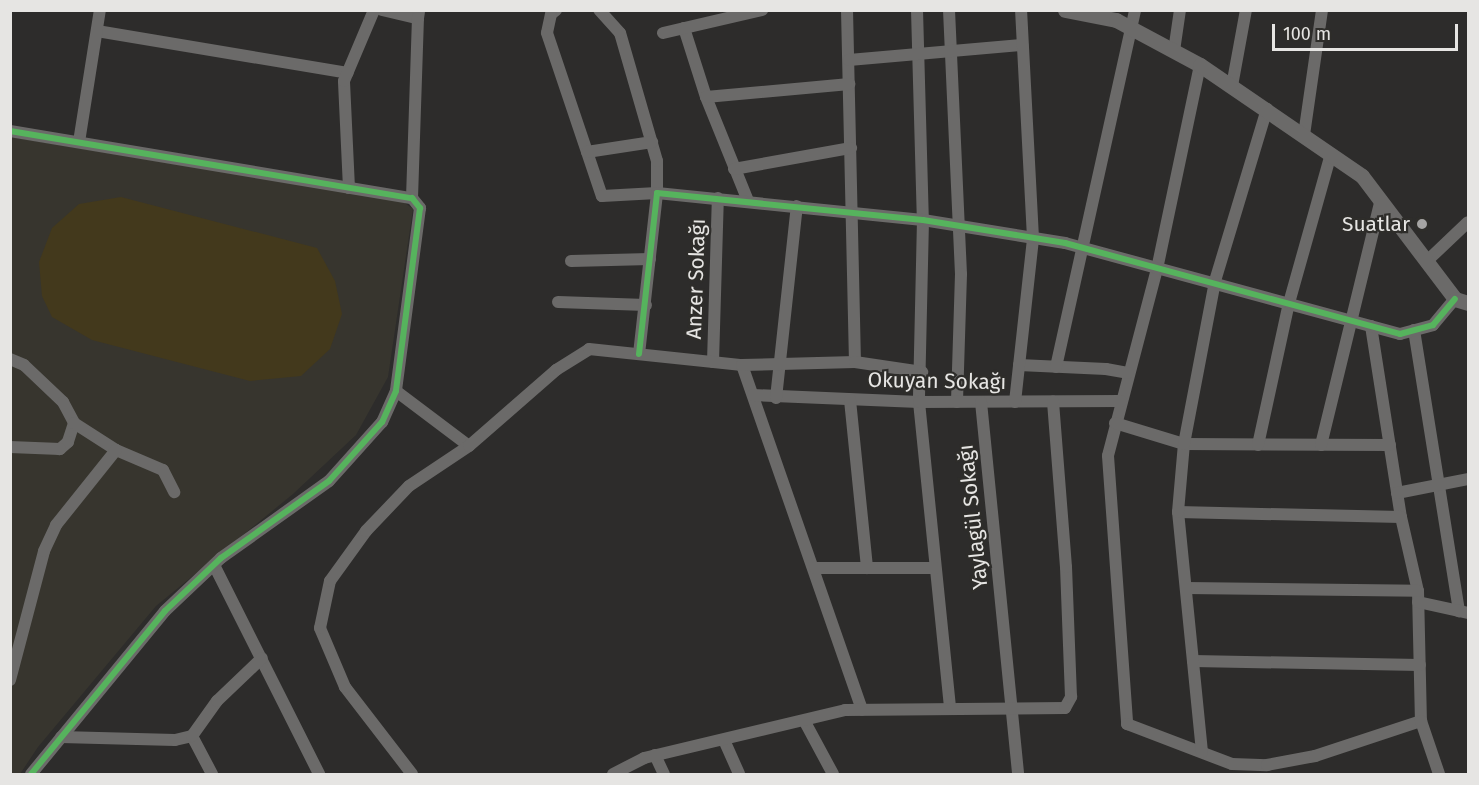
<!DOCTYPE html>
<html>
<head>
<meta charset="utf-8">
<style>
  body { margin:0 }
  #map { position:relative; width:1479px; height:785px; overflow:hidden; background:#2d2c2b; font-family:"Fira Sans",sans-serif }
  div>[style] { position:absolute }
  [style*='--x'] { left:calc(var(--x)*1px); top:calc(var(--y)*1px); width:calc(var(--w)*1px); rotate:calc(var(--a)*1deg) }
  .built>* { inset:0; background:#37352e }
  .green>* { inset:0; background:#43391c }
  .minor>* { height:12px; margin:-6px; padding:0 6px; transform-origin:6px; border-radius:6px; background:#6b6a69 }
  .tertiary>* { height:15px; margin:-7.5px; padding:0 7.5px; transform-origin:7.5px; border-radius:7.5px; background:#6b6a69 }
  .cycleway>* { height:6px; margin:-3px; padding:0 3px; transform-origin:3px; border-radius:3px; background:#56b35d }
  .dots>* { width:16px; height:16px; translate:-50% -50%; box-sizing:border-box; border:3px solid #2e2d2a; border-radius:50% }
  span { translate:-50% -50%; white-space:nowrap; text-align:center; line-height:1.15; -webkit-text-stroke:4.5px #2e2d2a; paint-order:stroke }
  .poi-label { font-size:21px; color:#e6e5e3 }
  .right { translate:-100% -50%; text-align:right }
  .street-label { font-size:21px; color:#e6e5e3 }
  .frame { position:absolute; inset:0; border:12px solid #e6e5e3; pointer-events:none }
  .scale { position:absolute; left:1272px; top:24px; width:186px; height:27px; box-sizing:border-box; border:3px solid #e6e5e3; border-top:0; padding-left:8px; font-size:18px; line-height:21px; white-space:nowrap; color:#e6e5e3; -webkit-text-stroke:4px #2e2d2a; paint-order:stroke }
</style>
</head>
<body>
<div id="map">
  <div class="built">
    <i style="clip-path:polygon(10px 137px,402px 201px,413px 209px,388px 377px,356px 435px,293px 494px,156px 606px,38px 747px,20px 774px,10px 774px)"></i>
  </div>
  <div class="green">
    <i style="clip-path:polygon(121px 197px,317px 248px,335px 281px,342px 314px,330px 349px,301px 376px,250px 381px,92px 340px,52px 317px,42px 296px,39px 262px,52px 228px,79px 204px)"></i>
  </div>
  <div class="minor">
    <i style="--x:382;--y:10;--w:37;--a:13"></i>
    <i style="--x:418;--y:18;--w:6;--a:-81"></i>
    <i style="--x:556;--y:10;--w:6;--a:141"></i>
    <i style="--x:551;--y:14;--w:19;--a:102"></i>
    <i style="--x:547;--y:33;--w:172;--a:71.4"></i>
    <i style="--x:602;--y:196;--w:55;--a:-3.1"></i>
    <i style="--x:657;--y:193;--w:32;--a:-90"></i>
    <i style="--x:657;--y:161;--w:133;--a:-106.1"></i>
    <i style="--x:620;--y:33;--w:31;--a:-132"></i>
    <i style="--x:847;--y:10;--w:352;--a:88.7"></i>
    <i style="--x:917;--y:10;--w:210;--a:88.4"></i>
    <i style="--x:923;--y:220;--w:182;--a:91.3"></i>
    <i style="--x:919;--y:402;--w:307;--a:84.2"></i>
    <i style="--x:949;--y:10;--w:264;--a:87.4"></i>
    <i style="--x:961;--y:274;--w:128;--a:91.8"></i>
    <i style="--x:684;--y:28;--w:72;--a:72.3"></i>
    <i style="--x:706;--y:97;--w:112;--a:68"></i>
    <i style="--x:97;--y:31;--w:254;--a:9.5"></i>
    <i style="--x:663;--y:33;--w:102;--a:-13.1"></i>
    <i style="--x:1174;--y:51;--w:41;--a:-81.7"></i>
    <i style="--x:849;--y:60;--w:174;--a:-5"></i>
    <i style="--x:1200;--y:65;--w:204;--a:101.9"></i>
    <i style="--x:1158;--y:265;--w:197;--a:104.7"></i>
    <i style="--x:1108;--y:456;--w:269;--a:85.9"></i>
    <i style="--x:1127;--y:724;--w:112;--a:20.9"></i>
    <i style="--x:1232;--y:764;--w:35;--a:2"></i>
    <i style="--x:1267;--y:765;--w:49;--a:-10.6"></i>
    <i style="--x:1315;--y:756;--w:112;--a:-18.3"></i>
    <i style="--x:1232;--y:86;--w:77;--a:-79.6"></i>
    <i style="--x:706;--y:97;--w:144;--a:-5.2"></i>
    <i style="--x:10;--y:131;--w:408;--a:9.5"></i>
    <i style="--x:412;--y:198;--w:13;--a:51"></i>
    <i style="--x:420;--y:208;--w:185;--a:97.5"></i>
    <i style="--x:396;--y:391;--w:34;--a:114"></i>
    <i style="--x:382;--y:422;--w:79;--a:131.9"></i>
    <i style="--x:329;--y:481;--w:133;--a:144.5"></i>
    <i style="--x:221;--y:558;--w:77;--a:136.6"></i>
    <i style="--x:165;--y:611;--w:211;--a:129.4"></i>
    <i style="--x:1304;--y:135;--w:126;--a:-81.8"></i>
    <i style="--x:79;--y:142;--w:134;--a:-81"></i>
    <i style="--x:587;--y:152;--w:66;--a:-8.7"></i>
    <i style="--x:734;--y:169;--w:119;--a:-10.2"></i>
    <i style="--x:349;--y:188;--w:107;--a:-92.7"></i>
    <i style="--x:344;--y:81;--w:77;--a:-67.1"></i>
    <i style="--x:412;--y:198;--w:180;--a:-88.1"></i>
    <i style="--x:1428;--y:260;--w:55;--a:-43.5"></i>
    <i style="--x:571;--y:261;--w:79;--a:-1.5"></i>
    <i style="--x:558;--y:302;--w:88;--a:2"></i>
    <i style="--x:1371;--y:326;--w:193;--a:81.1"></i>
    <i style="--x:1401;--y:517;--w:76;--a:77.1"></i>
    <i style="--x:1418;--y:591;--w:130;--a:88.7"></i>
    <i style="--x:1421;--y:721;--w:56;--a:71.2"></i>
    <i style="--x:1414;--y:330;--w:285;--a:80.9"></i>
    <i style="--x:639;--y:354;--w:162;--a:-83.6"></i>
    <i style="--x:657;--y:193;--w:267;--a:5.8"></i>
    <i style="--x:923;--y:220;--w:144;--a:9.2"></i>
    <i style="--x:1065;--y:243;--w:347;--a:15.2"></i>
    <i style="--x:1400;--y:334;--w:34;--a:-15"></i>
    <i style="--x:1433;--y:325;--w:34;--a:-50"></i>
    <i style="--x:10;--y:359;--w:15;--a:23"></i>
    <i style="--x:24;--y:365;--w:54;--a:43.5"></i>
    <i style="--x:63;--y:402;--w:24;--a:62"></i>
    <i style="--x:74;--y:423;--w:20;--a:108"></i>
    <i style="--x:68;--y:442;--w:11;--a:139"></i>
    <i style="--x:60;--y:449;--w:50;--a:-177.7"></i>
    <i style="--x:713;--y:362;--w:164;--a:-88.3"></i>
    <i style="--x:742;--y:365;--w:365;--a:70.8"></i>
    <i style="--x:1019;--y:365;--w:87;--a:2.6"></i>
    <i style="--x:1106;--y:369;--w:22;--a:10"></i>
    <i style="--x:1056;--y:367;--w:366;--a:-77.5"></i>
    <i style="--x:396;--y:391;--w:91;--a:37"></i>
    <i style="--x:753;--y:395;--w:166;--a:2.4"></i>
    <i style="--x:919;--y:402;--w:202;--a:-0.3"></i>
    <i style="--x:776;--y:398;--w:193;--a:-83.8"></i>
    <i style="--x:850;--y:400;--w:169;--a:84.2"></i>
    <i style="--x:981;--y:402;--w:374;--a:84.3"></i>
    <i style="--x:1015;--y:402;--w:165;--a:-83.7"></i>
    <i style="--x:1033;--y:238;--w:228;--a:-93"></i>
    <i style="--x:74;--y:423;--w:50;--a:32.7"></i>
    <i style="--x:116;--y:450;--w:51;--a:23.1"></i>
    <i style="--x:163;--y:470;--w:25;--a:63"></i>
    <i style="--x:1115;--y:423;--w:72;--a:16.9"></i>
    <i style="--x:1184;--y:444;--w:206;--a:0.3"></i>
    <i style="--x:1258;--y:445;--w:145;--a:-77.7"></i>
    <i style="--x:1289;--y:303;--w:155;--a:-74.3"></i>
    <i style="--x:1321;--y:445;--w:253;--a:-76.3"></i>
    <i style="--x:1397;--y:493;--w:72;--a:-11.2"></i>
    <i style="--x:1178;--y:512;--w:223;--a:1.3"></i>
    <i style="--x:214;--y:565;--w:234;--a:63.3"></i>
    <i style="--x:815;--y:568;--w:120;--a:0"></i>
    <i style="--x:1186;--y:588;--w:232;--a:0.7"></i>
    <i style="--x:1418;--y:602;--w:51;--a:12.4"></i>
    <i style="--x:1193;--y:661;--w:227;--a:1"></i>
    <i style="--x:10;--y:680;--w:133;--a:-75.2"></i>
    <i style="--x:44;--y:551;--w:29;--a:-65"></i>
    <i style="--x:56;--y:525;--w:96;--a:-51.3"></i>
    <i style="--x:805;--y:722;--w:59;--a:61.7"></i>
    <i style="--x:192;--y:736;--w:43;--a:62.2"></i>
    <i style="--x:61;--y:737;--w:114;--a:1.5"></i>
    <i style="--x:175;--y:740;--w:17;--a:-13"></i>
    <i style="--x:192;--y:736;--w:43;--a:-54.5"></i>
    <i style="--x:217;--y:701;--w:62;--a:-43.7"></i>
    <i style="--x:724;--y:740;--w:37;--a:66"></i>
    <i style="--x:1202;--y:752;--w:241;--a:-95.7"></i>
    <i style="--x:1178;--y:512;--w:68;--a:-85"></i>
    <i style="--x:1184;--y:444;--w:166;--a:-79.2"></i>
    <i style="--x:1215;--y:281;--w:180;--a:-73.2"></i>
    <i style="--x:655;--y:755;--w:21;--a:65"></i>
    <i style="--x:412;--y:774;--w:110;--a:-127.6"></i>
    <i style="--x:345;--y:687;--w:64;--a:-113"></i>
    <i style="--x:320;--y:628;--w:48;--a:-78"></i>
    <i style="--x:330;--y:581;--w:62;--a:-54.2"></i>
    <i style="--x:366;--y:531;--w:62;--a:-46.3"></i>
    <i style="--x:409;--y:486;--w:72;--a:-33.7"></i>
    <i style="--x:469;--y:446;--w:116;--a:-41.1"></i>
    <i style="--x:556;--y:370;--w:39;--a:-32"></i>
    <i style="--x:589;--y:349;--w:154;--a:6"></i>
    <i style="--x:742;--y:365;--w:113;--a:-1.5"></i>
    <i style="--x:855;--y:362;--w:68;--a:8.5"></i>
    <i style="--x:613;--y:774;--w:35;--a:-27"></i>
    <i style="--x:644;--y:758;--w:207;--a:-13.4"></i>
    <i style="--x:845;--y:710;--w:220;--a:-0.5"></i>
    <i style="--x:1065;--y:708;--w:13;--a:-61"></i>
    <i style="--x:1071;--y:697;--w:130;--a:-92.2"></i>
    <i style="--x:1066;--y:567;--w:166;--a:-94.5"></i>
  </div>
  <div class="tertiary">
    <i style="--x:1065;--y:10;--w:52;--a:11.1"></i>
    <i style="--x:1116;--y:20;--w:95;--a:28.2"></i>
    <i style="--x:1200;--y:65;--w:196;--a:34.4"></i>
    <i style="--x:1362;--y:176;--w:154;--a:52.9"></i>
    <i style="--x:1455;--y:299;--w:14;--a:17"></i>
  </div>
  <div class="cycleway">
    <i style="--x:10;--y:131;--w:408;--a:9.5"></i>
    <i style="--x:412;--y:198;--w:13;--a:51"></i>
    <i style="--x:420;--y:208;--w:185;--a:97.5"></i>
    <i style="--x:396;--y:391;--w:34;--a:114"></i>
    <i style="--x:382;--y:422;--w:79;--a:131.9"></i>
    <i style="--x:329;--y:481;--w:133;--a:144.5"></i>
    <i style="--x:221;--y:558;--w:77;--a:136.6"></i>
    <i style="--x:165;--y:611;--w:211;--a:129.4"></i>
    <i style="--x:639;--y:354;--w:162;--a:-83.6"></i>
    <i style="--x:657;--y:193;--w:267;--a:5.8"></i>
    <i style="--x:923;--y:220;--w:144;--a:9.2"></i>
    <i style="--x:1065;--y:243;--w:347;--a:15.2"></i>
    <i style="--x:1400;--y:334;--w:34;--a:-15"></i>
    <i style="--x:1433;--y:325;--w:34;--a:-50"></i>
  </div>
  <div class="dots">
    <i style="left:1422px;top:224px;background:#a5a4a3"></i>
  </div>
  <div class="poi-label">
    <span class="right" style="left:1410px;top:224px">Suatlar</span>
  </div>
  <div class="street-label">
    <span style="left:696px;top:279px;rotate:-88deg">Anzer Sokağı</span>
    <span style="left:937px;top:381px;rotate:1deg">Okuyan Sokağı</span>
    <span style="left:973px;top:517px;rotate:-96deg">Yaylagül Sokağı</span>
  </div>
  <div class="frame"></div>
  <div class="scale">100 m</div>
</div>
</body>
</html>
